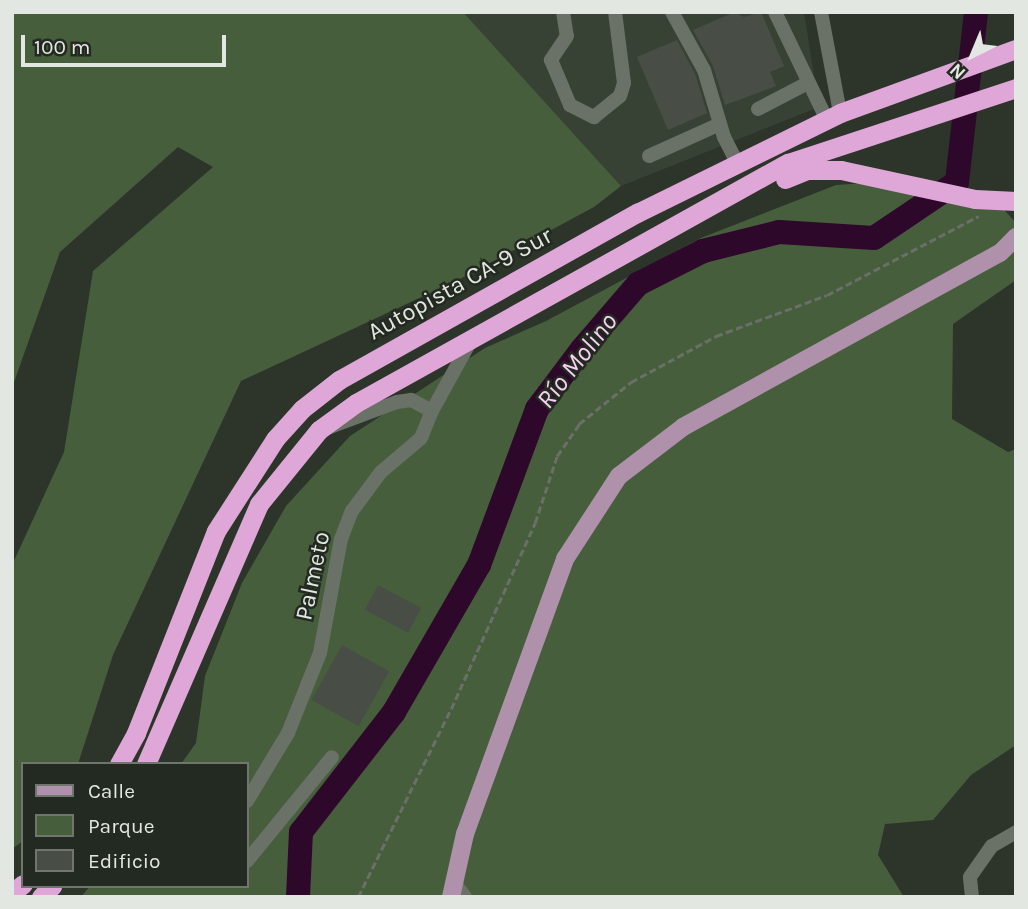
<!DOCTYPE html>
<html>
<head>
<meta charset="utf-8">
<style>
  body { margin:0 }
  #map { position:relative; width:1028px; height:909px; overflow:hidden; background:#2d342a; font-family:Karla,sans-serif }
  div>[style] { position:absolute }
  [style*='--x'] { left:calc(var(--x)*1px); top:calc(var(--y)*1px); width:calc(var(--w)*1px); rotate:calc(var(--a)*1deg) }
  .built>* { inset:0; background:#384234 }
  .green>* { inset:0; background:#475e3c }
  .river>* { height:24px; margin:-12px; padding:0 12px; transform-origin:12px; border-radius:12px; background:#2d082a }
  .building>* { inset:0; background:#484e45; transform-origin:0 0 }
  .path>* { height:2.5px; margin-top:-1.25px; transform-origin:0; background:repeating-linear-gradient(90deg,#6a7067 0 7px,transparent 0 10.5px) }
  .minor>* { height:14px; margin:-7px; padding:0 7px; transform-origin:7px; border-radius:7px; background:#6a7167 }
  .major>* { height:18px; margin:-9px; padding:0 9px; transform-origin:9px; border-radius:9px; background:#b091ab }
  .highway>* { height:19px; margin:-9.5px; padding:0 9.5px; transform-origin:9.5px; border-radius:9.5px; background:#dfa7d8 }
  span { translate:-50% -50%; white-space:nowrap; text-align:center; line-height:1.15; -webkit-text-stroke:5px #232a21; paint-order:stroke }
  .street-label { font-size:24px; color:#e3e7e1 }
  .water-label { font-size:26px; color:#fad1f4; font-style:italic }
  .frame { position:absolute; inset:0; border:14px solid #e3e7e1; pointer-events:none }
  .legend { position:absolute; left:21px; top:762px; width:228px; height:126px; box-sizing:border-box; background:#232a21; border:2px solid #70766e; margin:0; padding:9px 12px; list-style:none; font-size:21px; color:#e3e7e1 }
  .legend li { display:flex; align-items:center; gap:14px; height:35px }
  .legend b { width:35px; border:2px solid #70766e }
  .north { position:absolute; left:937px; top:21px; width:70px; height:70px; -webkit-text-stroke:5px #232a21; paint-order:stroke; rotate:223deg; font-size:19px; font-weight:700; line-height:28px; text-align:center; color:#e3e7e1 }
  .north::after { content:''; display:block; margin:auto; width:24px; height:32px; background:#e3e7e1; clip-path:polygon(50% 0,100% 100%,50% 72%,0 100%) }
  .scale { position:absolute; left:21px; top:35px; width:205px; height:32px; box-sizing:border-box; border:4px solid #e3e7e1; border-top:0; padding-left:9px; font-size:21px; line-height:24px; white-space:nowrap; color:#e3e7e1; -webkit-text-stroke:5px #232a21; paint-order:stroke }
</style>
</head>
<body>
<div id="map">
  <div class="built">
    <i style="clip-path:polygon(463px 12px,804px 12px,819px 107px,621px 186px)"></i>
  </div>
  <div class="green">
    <i style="clip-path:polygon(12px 12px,463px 12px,621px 186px,594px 207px,458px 280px,241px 381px,113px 655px,78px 764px,23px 764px,23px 841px,12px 849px,12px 565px,64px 452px,93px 271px,213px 167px,178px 147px,60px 252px,12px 388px)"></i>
    <i style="clip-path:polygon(882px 182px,988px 192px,1016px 223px,1016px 280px,953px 324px,952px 419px,1008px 452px,1016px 449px,1016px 745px,971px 775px,933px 820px,885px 824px,878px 855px,904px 897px,81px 897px,90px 886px,247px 886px,247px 764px,181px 764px,196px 743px,205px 676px,242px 583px,286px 506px,350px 436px,485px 348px,546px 321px,701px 238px,836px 185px)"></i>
  </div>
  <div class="river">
    <i style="--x:298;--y:897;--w:65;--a:-87.4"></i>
    <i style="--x:301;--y:832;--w:152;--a:-52.2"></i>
    <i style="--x:394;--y:712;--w:170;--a:-60"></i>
    <i style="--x:479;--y:565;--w:166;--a:-69.6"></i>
    <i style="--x:537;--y:409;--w:75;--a:-53.1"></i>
    <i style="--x:582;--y:349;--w:86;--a:-49.3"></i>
    <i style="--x:638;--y:284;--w:73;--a:-26.9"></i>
    <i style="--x:703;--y:251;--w:78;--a:-14"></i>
    <i style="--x:779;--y:232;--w:95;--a:3.6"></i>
    <i style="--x:874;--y:238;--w:100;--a:-34"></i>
    <i style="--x:957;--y:182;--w:171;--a:-83.6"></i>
  </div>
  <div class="building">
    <i style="clip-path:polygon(735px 12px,744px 17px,761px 12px,784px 66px,770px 72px,776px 86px,725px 105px,713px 66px,693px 30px)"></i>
    <i style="clip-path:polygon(677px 40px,695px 74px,707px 113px,668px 130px,637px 57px)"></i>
    <i style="left:378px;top:585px;width:49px;height:28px;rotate:28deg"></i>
    <i style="left:342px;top:645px;width:54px;height:63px;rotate:29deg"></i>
  </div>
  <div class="path">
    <i style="--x:358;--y:897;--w:210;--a:-63.7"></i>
    <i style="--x:451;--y:709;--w:204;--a:-65.7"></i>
    <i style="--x:535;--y:523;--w:71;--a:-71.8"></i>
    <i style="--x:557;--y:456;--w:39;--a:-55"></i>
    <i style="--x:579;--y:424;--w:67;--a:-38.9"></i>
    <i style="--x:631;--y:382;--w:97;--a:-28.4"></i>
    <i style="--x:716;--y:336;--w:118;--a:-20.3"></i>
    <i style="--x:827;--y:295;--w:171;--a:-27.5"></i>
  </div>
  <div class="minor">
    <i style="--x:563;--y:12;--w:24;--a:81"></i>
    <i style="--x:567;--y:36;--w:29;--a:124"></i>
    <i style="--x:551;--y:60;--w:49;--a:67.1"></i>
    <i style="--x:570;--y:105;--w:27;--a:27"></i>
    <i style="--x:594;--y:117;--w:33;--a:-39"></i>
    <i style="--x:620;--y:96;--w:14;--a:-73"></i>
    <i style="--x:624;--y:83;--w:72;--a:-97.2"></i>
    <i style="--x:672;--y:12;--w:66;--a:61.1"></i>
    <i style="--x:704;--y:70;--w:70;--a:73.4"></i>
    <i style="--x:724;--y:137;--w:29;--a:63"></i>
    <i style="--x:775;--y:12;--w:120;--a:64.3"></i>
    <i style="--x:821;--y:12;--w:103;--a:79.3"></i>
    <i style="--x:758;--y:109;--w:54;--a:-27.5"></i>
    <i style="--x:649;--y:156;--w:78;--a:-24.3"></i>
    <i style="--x:432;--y:411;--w:79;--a:-61.2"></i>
    <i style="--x:247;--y:801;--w:79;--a:-58.9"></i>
    <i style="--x:288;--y:733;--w:86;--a:-68.2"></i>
    <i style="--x:320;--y:653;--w:116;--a:-79.6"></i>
    <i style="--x:341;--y:539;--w:30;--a:-69"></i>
    <i style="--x:352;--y:511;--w:49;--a:-53.4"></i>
    <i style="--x:381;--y:472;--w:52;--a:-40.4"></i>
    <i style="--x:421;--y:438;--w:29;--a:-68"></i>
    <i style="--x:432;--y:411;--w:24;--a:-152"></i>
    <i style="--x:411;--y:400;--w:14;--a:172"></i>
    <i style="--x:397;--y:402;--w:75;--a:159.6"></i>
    <i style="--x:247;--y:861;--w:134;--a:-50.7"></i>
    <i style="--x:455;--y:884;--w:16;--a:52"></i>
    <i style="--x:972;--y:897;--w:20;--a:-96"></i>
    <i style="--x:970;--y:877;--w:38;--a:-55"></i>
    <i style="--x:992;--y:846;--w:28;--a:-30"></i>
  </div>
  <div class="major">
    <i style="--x:451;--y:897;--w:65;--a:-77.5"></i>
    <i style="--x:465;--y:834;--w:293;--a:-70"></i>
    <i style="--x:565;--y:559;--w:99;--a:-57"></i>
    <i style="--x:619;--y:476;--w:81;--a:-37.4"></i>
    <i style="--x:683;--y:427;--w:362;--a:-28.8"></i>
    <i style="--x:1000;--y:253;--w:23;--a:-45"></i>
  </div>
  <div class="highway">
    <i style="--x:785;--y:179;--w:24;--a:-22"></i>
    <i style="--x:807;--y:170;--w:34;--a:0"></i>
    <i style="--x:841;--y:170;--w:137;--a:12.2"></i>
    <i style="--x:975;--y:199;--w:41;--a:2.8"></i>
    <i style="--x:119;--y:764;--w:35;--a:-61"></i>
    <i style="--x:136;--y:733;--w:217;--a:-68.4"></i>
    <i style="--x:216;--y:531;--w:109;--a:-57.3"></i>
    <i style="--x:275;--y:439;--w:40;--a:-48"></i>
    <i style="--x:302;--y:409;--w:47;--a:-38.1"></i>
    <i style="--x:339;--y:380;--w:342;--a:-29.3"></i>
    <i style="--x:637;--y:213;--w:226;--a:-26.2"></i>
    <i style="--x:840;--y:113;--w:187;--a:-20"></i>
    <i style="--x:146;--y:764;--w:283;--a:-66.5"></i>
    <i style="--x:259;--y:504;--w:95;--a:-51"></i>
    <i style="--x:319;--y:430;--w:46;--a:-36.1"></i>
    <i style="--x:356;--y:403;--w:494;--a:-29.1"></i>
    <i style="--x:788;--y:163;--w:240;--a:-18.2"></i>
    <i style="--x:12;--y:893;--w:14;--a:-39"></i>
    <i style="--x:41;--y:897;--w:16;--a:-45"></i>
  </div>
  <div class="street-label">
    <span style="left:460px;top:284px;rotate:-29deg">Autopista CA-9 Sur</span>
    <span style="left:313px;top:576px;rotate:-78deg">Palmeto</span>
  </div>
  <div class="water-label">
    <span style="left:577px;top:361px;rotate:-52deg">Río Molino</span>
  </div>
  <div class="frame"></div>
  <ul class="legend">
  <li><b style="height:9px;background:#b091ab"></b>Calle</li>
  <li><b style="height:19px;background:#475e3c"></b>Parque</li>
  <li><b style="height:19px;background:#484e45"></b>Edificio</li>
  </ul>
  <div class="north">N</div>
  <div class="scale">100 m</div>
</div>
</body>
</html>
